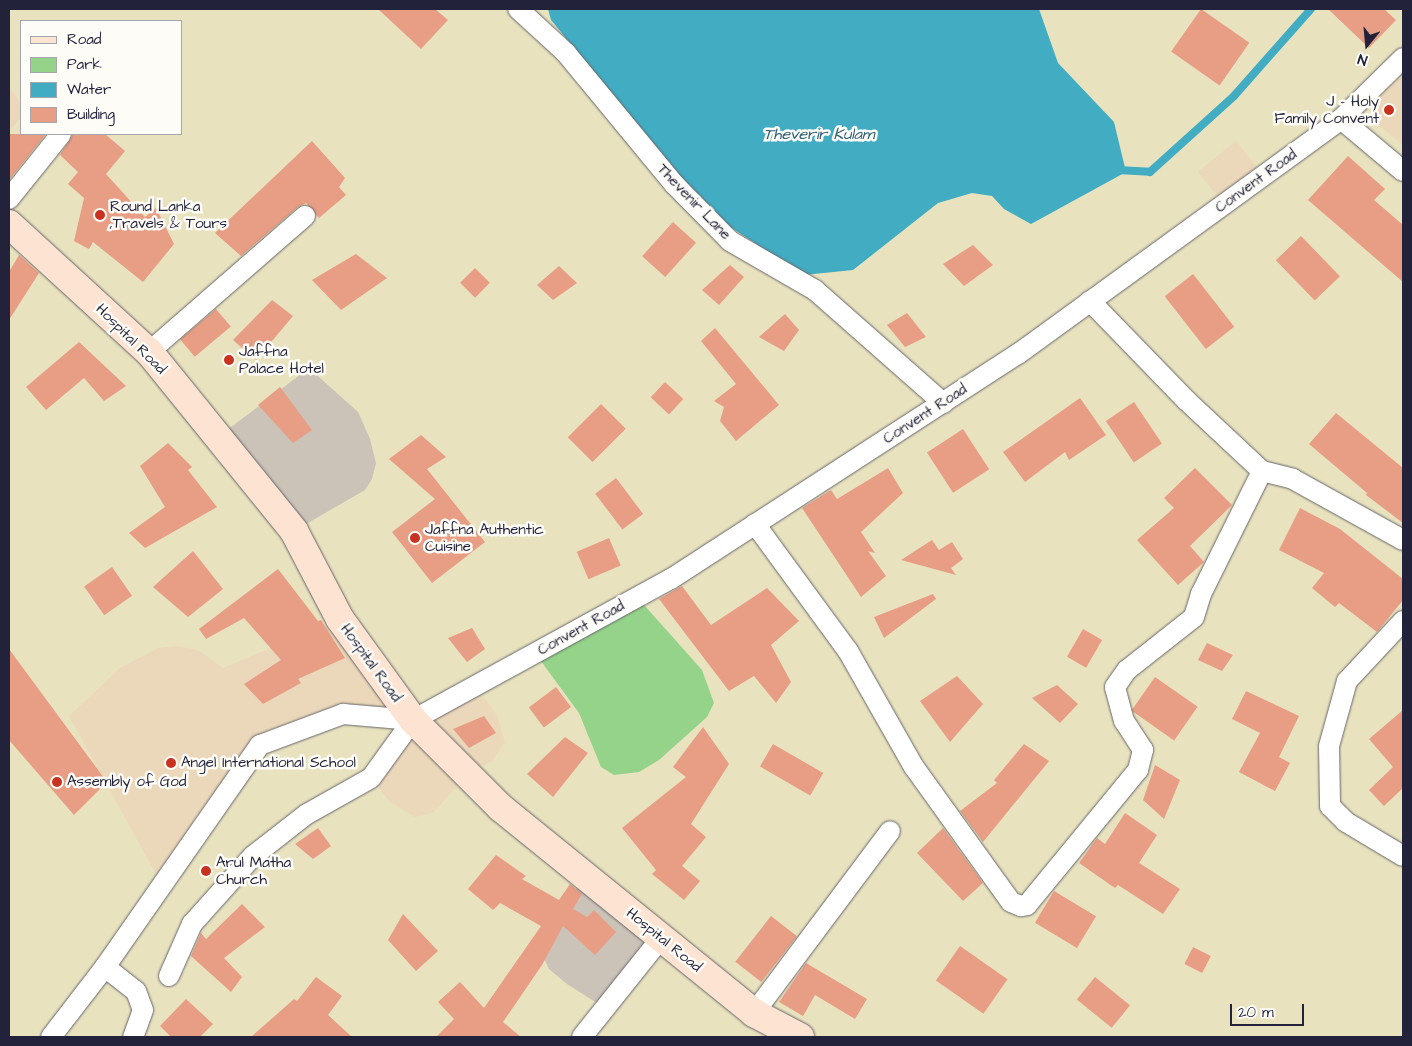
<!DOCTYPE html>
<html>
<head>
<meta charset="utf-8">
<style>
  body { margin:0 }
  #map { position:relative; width:1412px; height:1046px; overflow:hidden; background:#e8e2bf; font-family:"Architects Daughter",sans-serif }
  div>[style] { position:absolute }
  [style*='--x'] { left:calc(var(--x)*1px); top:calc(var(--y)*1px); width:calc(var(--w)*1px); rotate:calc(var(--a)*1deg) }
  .built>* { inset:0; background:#ebd8ba; transform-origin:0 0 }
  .industrial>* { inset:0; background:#cbc3b8 }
  .green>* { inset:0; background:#94d389 }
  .water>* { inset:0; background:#42acc2 }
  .stream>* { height:8px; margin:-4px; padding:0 4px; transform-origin:4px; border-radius:4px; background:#42acc2 }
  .building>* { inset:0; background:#e79e85; transform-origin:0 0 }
  .roads { filter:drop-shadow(0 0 1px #676569) drop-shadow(0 0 1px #676569) }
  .street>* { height:20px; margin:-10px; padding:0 10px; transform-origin:10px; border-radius:10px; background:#fff }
  .secondary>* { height:28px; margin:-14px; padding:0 14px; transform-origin:14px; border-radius:14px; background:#fde3d1 }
  .dots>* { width:14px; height:14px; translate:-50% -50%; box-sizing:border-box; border:2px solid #fdfcf7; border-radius:50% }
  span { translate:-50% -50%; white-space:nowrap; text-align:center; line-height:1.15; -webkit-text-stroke:5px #fdfcf7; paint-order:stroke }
  .poi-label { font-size:15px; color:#22223b }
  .right { translate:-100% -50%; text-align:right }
  .left { translate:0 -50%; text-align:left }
  .street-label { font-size:15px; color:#22223b }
  .water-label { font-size:16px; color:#306078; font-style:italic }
  .frame { position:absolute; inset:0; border:10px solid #22223b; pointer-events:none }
  .legend { position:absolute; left:20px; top:20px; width:162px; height:115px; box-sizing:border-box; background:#fdfcf7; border:1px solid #a5a5ac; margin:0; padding:6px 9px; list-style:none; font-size:15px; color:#22223b }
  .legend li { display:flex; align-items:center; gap:10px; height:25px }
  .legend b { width:25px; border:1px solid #a5a5ac }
  .north { position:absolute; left:1342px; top:20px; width:50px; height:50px; -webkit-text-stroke:4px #fdfcf7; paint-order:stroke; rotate:197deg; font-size:14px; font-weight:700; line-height:20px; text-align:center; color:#22223b }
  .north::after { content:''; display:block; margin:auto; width:18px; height:22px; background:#22223b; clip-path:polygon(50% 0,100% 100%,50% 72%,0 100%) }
  .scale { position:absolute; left:1230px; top:1004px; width:74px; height:22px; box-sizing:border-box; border:2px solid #22223b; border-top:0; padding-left:6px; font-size:15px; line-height:18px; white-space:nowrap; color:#22223b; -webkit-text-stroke:4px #fdfcf7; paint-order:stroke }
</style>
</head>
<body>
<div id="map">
  <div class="built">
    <i style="clip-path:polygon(1403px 75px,1403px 145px,1373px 120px,1378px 100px)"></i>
    <i style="clip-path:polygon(9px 86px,19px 101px,21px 117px,9px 132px)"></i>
    <i style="left:1236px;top:141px;width:44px;height:49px;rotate:51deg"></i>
    <i style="clip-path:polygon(340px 619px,412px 720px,475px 686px,497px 715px,505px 742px,492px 761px,467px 774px,433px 813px,415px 817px,390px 802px,371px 778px,412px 720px,343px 714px,260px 745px,162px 885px,69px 716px,120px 668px,158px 648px,177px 646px,198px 650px,223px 668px)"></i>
  </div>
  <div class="industrial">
    <i style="clip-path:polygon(309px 368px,358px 412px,370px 439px,376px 463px,372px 479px,365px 490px,294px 531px,218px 437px)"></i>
    <i style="clip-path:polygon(587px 877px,661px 938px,605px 1008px,567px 984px,549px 969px,540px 950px,556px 911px)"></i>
  </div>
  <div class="green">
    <i style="clip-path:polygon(637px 597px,702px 670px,714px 703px,707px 717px,659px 760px,639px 772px,614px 775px,601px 767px,579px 713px,535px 653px)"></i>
  </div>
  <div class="water">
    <i style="clip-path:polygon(548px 9px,1039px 9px,1058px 63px,1114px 122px,1126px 172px,1031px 224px,1004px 209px,992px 196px,972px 193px,938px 203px,853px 270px,804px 275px,712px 215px,551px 20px)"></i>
  </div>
  <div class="stream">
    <i style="--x:1117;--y:170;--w:33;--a:3"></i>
    <i style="--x:1150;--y:172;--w:113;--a:-42.1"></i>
    <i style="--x:1234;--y:96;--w:116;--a:-48.5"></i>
  </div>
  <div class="building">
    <i style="clip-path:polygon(378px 9px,435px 9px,448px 20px,421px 49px)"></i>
    <i style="left:1201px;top:9px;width:59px;height:52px;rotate:35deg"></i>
    <i style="clip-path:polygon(1328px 9px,1384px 9px,1396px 20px,1369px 48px)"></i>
    <i style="clip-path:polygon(9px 134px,46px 134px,9px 180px)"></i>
    <i style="clip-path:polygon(73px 134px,105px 134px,125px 151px,106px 174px,145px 217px,156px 208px,174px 244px,143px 282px,93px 242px,89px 249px,74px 241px,84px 198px,68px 184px,78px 172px,60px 155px)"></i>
    <i style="clip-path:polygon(312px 141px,345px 178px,339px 187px,346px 195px,319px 218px,306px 203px,298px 207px,241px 256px,215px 233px)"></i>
    <i style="clip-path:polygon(1348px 156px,1385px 189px,1374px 200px,1403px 225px,1403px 282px,1308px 200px)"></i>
    <i style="left:673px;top:222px;width:31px;height:46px;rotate:42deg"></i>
    <i style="left:1301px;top:236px;width:56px;height:35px;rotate:46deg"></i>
    <i style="clip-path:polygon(973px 245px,993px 265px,964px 286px,943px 264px)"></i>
    <i style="clip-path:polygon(356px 254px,387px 278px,341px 310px,312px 280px)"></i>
    <i style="clip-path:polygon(19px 255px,39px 273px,9px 320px,9px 272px)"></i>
    <i style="clip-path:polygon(730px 265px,744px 277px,719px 305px,702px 290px)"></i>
    <i style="clip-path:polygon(559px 266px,577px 283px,553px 300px,537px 285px)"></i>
    <i style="left:475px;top:268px;width:21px;height:21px;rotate:45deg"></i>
    <i style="left:1193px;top:274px;width:67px;height:36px;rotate:52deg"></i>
    <i style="clip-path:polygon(272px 300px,293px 316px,256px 360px,233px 340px)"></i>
    <i style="left:216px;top:309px;width:23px;height:47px;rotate:50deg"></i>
    <i style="clip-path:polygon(907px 313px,926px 337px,905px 347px,887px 325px)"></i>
    <i style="clip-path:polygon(785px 314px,799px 330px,784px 351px,759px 337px)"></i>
    <i style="clip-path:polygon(715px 328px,779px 405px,736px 441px,720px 421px,724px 407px,714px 401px,736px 384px,701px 341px)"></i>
    <i style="clip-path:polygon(79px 342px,126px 386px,104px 401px,84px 378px,46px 410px,26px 387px)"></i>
    <i style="left:665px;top:382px;width:25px;height:21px;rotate:43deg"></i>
    <i style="clip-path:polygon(280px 387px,312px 430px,293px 443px,258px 405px)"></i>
    <i style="clip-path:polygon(1080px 398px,1106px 435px,1069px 460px,1065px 452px,1025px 482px,1003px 452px)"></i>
    <i style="left:1134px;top:402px;width:50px;height:34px;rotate:56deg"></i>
    <i style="left:601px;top:404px;width:35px;height:47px;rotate:45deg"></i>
    <i style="clip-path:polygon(1336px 413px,1403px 468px,1403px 523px,1366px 495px,1367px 493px,1309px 444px)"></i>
    <i style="left:963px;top:429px;width:48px;height:43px;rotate:57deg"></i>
    <i style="clip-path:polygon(421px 435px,446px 457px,427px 469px,485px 542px,432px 583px,392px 532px,435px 499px,389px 459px)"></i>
    <i style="clip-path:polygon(168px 443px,192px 467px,188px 470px,217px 507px,145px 548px,129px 533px,165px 507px,140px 466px)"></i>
    <i style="clip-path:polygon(888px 468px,903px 493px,861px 532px,875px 553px,868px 551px,886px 576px,861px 597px,802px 508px,831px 490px,837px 499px)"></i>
    <i style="clip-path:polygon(1195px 468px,1232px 505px,1190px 546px,1204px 562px,1178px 585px,1137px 540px,1174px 508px,1164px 498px)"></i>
    <i style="left:616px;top:478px;width:45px;height:26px;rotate:53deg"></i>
    <i style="clip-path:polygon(1300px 508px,1340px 529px,1403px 579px,1403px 600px,1377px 632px,1339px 603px,1335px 607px,1312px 588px,1324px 573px,1279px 550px)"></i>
    <i style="left:609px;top:538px;width:30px;height:35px;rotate:67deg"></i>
    <i style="clip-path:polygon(932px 540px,939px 550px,952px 542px,963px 559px,951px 568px,956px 575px,901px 560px)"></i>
    <i style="clip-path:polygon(193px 551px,223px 589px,188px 617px,153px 587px)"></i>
    <i style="left:112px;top:567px;width:35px;height:34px;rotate:55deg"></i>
    <i style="clip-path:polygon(278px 569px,318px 621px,321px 620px,345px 658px,298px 679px,301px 683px,263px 704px,244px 684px,281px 660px,244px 618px,206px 639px,199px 629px)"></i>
    <i style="clip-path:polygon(682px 586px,711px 625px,767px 588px,799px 621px,771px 645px,791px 682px,776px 703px,754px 676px,729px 691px,659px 599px)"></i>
    <i style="clip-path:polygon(933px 594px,936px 599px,884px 638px,874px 617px)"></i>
    <i style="clip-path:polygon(472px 628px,485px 649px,467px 662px,448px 638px)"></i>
    <i style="left:1083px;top:629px;width:22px;height:32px;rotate:30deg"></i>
    <i style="clip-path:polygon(1207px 643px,1233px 655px,1222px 671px,1198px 660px)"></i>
    <i style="clip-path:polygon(9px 649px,107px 782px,74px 815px,9px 740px)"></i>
    <i style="clip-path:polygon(957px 676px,983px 704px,950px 742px,920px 701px)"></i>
    <i style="left:1155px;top:677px;width:52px;height:41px;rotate:35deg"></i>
    <i style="clip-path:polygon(1057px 685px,1078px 704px,1060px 723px,1032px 698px)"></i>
    <i style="left:556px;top:687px;width:25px;height:34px;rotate:53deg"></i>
    <i style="clip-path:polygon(1246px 691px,1299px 716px,1279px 757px,1290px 763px,1275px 791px,1239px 772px,1260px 733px,1232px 719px)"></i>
    <i style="clip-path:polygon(1403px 710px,1403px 788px,1384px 806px,1369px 790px,1393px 767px,1369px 739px)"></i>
    <i style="clip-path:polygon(484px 716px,496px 733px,469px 748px,453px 729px)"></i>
    <i style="clip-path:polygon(703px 727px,729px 764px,691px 824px,706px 837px,682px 866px,700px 881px,684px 900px,652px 874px,656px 870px,622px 828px,686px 777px,673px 767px)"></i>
    <i style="clip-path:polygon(565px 737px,588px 753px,553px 797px,527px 774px)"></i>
    <i style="left:773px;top:744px;width:58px;height:26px;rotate:30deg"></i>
    <i style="clip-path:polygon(1024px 744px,1049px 761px,983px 842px,960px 811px,997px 783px,994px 780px)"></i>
    <i style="clip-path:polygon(1155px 765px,1180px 780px,1164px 819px,1143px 800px)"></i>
    <i style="clip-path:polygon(1125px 813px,1157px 835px,1139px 863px,1180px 889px,1163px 914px,1118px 885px,1115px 888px,1079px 863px,1097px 838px,1105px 844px)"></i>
    <i style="clip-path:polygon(318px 828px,331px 846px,313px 859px,295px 844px)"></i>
    <i style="clip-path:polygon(943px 828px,983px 883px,963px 901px,917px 853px)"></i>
    <i style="clip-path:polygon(496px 855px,526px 876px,522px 879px,559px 900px,570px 884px,582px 894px,573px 909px,587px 917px,594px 910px,616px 932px,595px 955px,563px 926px,542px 965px,503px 1022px,521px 1037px,436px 1037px,454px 1019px,438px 1002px,460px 982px,484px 1008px,541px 926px,500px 903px,493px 910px,468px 889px)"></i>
    <i style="left:1054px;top:891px;width:49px;height:37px;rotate:31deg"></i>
    <i style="clip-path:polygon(242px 904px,265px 927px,224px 958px,242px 977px,231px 992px,191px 956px,201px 933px,206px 939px)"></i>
    <i style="clip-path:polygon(403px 914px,438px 951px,416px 971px,388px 940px)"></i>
    <i style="left:771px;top:916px;width:33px;height:58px;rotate:38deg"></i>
    <i style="left:960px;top:946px;width:58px;height:42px;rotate:35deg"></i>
    <i style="left:1193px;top:947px;width:20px;height:19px;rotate:27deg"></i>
    <i style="clip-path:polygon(806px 963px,867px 999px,855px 1019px,815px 995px,803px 1016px,779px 1002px)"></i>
    <i style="clip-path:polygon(316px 977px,342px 996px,328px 1015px,352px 1037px,251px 1037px,294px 999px,297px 1001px)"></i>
    <i style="left:1095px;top:977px;width:45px;height:29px;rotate:39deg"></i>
    <i style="clip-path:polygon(186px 999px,213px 1024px,200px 1037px,171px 1037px,160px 1026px)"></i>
  </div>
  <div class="roads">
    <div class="street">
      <i style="--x:518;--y:9;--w:65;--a:42.5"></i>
      <i style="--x:566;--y:53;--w:170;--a:50.5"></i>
      <i style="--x:674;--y:184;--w:80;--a:45.5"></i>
      <i style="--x:730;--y:241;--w:98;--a:30"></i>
      <i style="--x:815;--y:290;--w:171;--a:41.4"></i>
      <i style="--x:1341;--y:119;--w:81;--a:40"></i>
      <i style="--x:9;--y:199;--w:83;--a:-51.3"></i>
      <i style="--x:1090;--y:301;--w:138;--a:45.9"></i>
      <i style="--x:1186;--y:400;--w:104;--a:43.1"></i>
      <i style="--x:1262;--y:471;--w:32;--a:14"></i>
      <i style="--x:1293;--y:479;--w:126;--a:29"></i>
      <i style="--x:149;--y:352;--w:207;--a:-41.1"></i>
      <i style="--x:755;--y:524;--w:157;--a:53.8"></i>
      <i style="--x:848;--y:651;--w:133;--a:60.4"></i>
      <i style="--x:914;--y:767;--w:166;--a:54.3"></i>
      <i style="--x:1011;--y:902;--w:11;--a:22"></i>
      <i style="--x:1021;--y:906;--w:6;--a:-9"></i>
      <i style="--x:1027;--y:905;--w:175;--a:-50.6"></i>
      <i style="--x:1138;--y:770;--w:21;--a:-76"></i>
      <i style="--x:1143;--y:750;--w:35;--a:-123"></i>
      <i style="--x:1124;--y:721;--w:35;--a:-105"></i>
      <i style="--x:1115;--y:687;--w:21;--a:-55"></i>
      <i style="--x:1127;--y:670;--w:85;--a:-38.3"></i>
      <i style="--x:1194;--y:617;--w:24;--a:-73"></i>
      <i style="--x:1201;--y:594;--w:137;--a:-63.6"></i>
      <i style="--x:1403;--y:621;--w:82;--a:133"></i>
      <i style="--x:1347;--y:681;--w:67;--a:105.5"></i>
      <i style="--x:1329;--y:746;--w:60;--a:89"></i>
      <i style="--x:1330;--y:806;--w:23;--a:45"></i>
      <i style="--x:1346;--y:822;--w:66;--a:30.8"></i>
      <i style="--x:105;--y:967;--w:39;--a:38"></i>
      <i style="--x:136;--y:991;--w:20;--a:70"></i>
      <i style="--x:143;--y:1010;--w:29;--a:110"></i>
      <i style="--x:169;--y:976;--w:57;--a:-66.1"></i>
      <i style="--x:192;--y:924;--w:91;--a:-48.1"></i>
      <i style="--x:253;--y:856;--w:68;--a:-37.9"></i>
      <i style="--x:307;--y:814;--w:73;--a:-29.4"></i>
      <i style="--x:371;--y:778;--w:72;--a:-54.1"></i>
      <i style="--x:413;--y:720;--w:294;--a:-28.7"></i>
      <i style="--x:671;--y:579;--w:414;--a:-33"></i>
      <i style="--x:1018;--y:354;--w:399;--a:-36"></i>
      <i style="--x:1341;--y:119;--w:87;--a:-44.5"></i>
      <i style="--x:754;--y:1013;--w:227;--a:-53.2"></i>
      <i style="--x:51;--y:1037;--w:88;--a:-52.4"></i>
      <i style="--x:105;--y:967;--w:271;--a:-55.1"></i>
      <i style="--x:260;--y:745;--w:89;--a:-20.5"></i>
      <i style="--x:343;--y:714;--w:70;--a:4.9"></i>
      <i style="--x:582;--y:1037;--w:127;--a:-51.4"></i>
    </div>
    <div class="secondary">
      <i style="--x:9;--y:224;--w:191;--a:42.5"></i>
      <i style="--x:150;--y:353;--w:229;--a:51"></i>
      <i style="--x:294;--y:531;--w:99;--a:62.4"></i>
      <i style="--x:340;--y:619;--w:125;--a:54.1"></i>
      <i style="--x:413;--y:720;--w:124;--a:45"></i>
      <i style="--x:501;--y:808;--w:326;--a:39"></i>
      <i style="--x:754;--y:1013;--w:52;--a:27.6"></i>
    </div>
  </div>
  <div class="dots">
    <i style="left:1389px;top:110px;background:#c8321e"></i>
    <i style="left:100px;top:215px;background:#c8321e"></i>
    <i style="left:229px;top:360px;background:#c8321e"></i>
    <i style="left:415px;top:538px;background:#c8321e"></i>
    <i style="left:171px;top:763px;background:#c8321e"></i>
    <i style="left:57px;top:782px;background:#c8321e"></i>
    <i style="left:206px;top:871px;background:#c8321e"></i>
  </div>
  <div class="poi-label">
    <span class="right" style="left:1379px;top:110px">J - Holy<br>Family Convent</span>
    <span class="left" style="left:110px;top:215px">Round Lanka<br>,Travels &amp; Tours</span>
    <span class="left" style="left:239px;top:360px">Jaffna<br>Palace Hotel</span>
    <span class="left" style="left:425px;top:538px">Jaffna Authentic<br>Cuisine</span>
    <span class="left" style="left:181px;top:763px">Angel International School</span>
    <span class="left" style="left:67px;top:782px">Assembly of God</span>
    <span class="left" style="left:216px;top:871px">Arul Matha<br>Church</span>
  </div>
  <div class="street-label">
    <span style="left:1256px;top:181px;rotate:-36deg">Convent Road</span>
    <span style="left:694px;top:202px;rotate:46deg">Thevenir Lane</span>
    <span style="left:131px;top:339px;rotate:45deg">Hospital Road</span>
    <span style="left:925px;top:414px;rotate:-33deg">Convent Road</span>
    <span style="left:581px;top:628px;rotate:-29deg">Convent Road</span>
    <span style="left:371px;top:663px;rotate:54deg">Hospital Road</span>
    <span style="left:664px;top:940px;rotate:39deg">Hospital Road</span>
  </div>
  <div class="water-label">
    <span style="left:819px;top:134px">Theverir Kulam</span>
  </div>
  <div class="frame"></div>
  <ul class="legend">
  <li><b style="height:6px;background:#fde3d1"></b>Road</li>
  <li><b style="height:14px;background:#94d389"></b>Park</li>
  <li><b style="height:14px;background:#42acc2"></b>Water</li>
  <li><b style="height:14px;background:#e79e85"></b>Building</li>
  </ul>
  <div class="north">N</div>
  <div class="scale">20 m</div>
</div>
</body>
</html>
